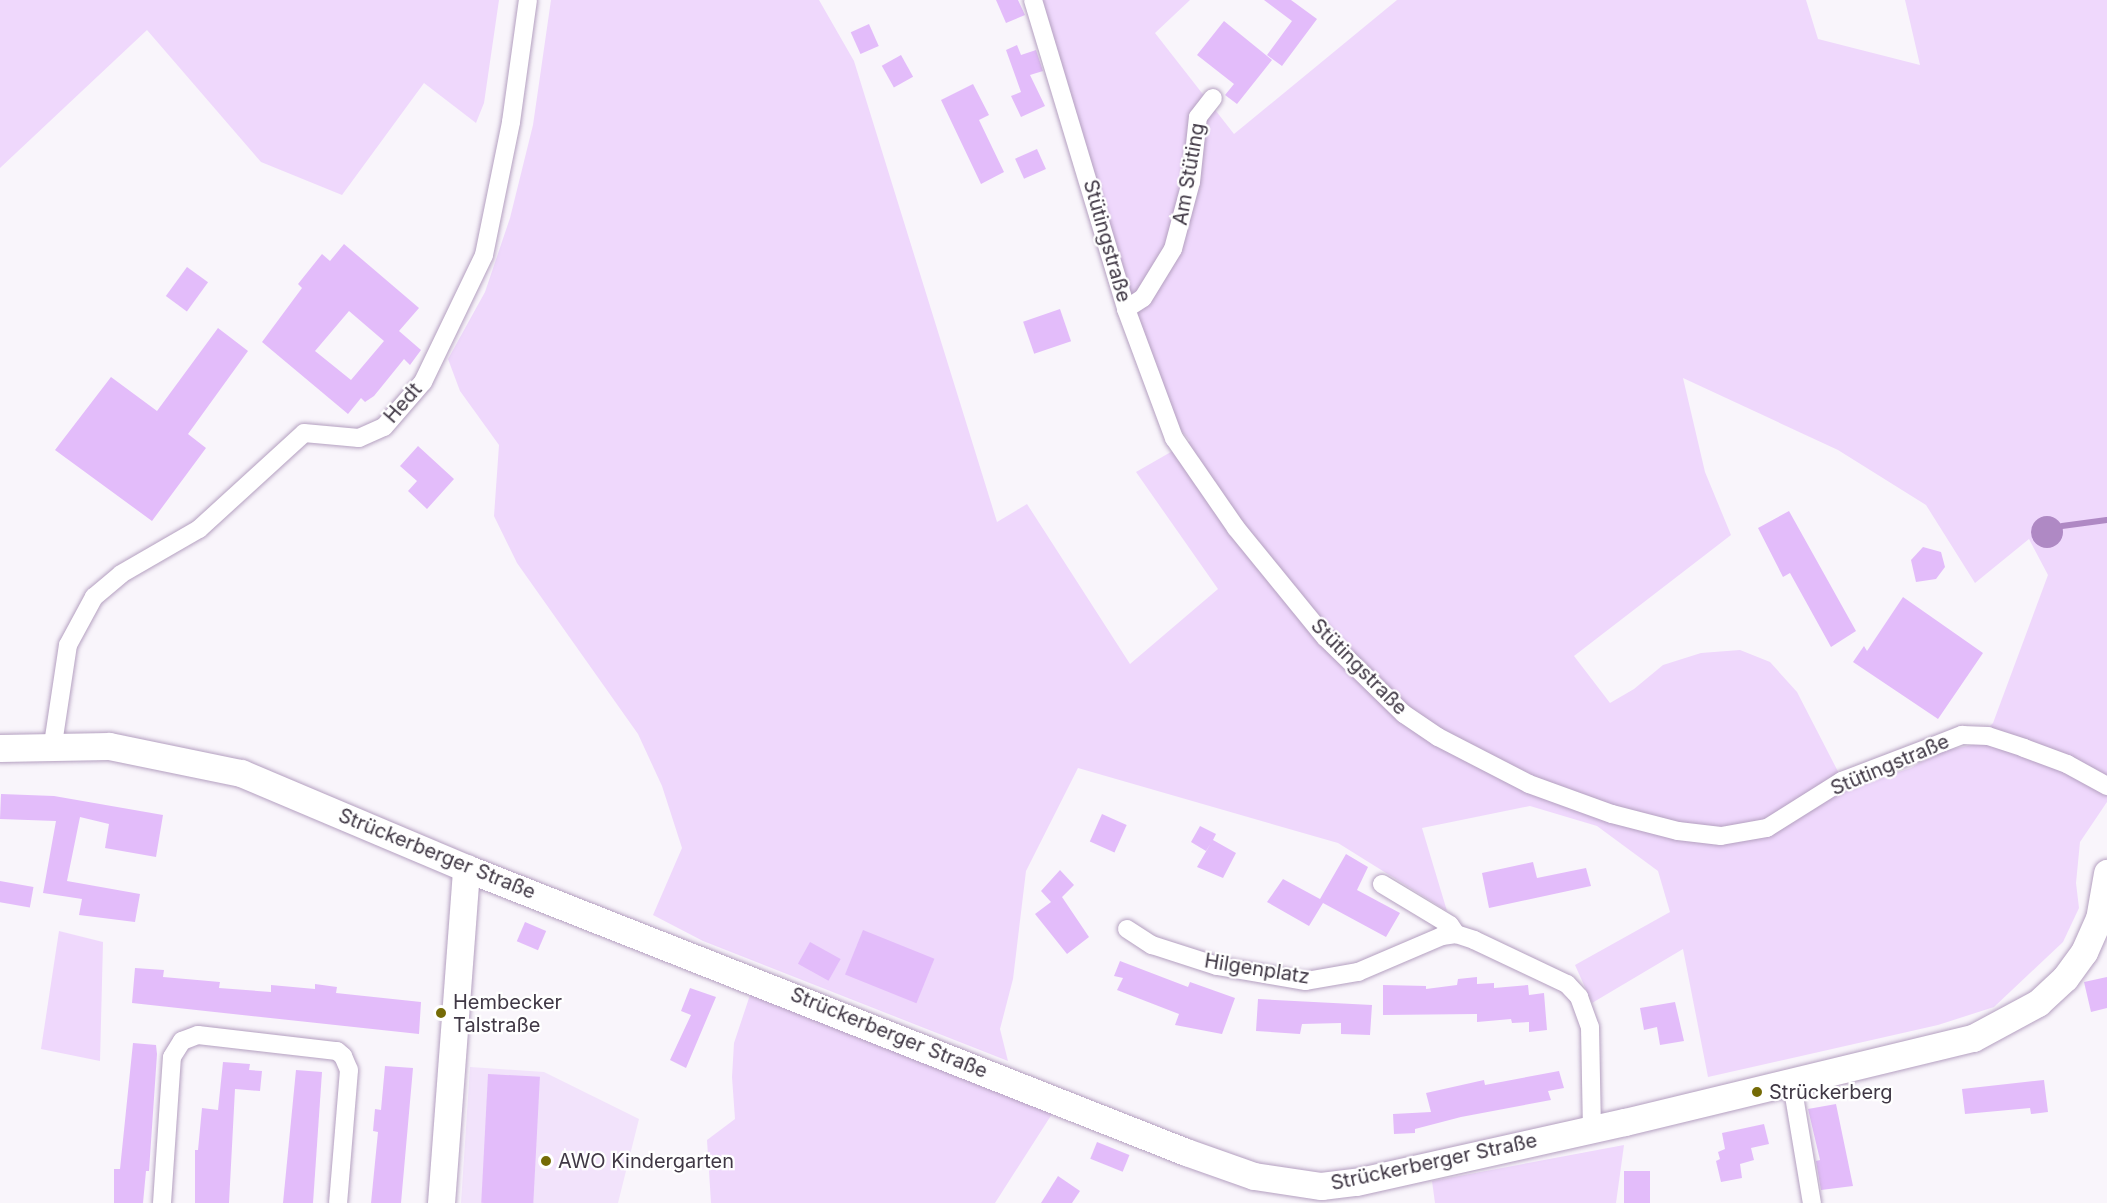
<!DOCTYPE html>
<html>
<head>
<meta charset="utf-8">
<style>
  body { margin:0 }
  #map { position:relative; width:2107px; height:1203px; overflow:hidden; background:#f9f5fb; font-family:Inter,sans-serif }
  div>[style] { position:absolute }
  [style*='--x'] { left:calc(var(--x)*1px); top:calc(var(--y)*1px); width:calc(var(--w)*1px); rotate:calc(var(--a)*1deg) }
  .built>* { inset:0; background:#f2e3fb }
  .green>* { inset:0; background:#efd8fc }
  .water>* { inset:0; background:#af89c4 }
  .round { border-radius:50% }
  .stream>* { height:6px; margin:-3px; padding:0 3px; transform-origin:3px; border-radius:3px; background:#af89c4 }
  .building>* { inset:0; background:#e3bcfa; transform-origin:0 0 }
  .roads { filter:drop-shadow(0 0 2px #b4a0c0) drop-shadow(0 0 2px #b4a0c0) }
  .street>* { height:18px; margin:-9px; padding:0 9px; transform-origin:9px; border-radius:9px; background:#fff }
  .secondary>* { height:27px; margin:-13.5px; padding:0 13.5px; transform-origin:13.5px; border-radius:13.5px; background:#fff }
  .dots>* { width:16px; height:16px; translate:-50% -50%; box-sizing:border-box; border:3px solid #fff; border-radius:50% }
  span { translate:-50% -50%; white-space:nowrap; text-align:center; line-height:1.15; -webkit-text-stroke:4.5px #fff; paint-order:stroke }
  .street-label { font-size:20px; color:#403845 }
  .poi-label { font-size:20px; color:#403845 }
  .left { translate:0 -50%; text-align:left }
</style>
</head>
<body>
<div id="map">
  <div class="built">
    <i style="clip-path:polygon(470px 1067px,544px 1072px,639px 1119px,618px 1203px,461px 1203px)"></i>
  </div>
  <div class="green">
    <i style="clip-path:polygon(0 0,499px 0,484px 103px,476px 123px,424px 83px,342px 195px,261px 162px,147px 30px,0 168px)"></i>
    <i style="clip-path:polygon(evenodd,551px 0,819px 0,854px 61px,997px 522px,1027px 504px,1130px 664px,1218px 589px,1136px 472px,1190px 441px,1170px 417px,1038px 0,1190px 0,1155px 33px,1234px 134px,1397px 0,1806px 0,1818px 39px,1920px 65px,1905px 0,2107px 0,2107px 802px,2080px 842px,2076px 883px,2079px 908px,2063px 942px,1994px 1007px,1938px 1025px,1708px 1077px,1683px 949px,1592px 1003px,1575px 965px,1670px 912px,1658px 871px,1597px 826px,1530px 806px,1422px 828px,1447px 911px,1338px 843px,1078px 768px,1026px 871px,1013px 979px,1000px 1029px,1008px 1061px,703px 941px,653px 915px,682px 848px,662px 786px,638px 734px,517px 563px,494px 516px,499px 445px,460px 391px,448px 359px,485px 292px,510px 218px,533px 125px,551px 0,1683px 378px,1838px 450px,1926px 505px,1975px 583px,2029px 539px,2048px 575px,1993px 723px,1972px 745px,1938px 752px,1911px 768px,1847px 789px,1797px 692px,1770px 662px,1740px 650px,1701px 653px,1663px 665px,1634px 689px,1610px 703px,1574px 656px,1731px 535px,1705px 472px,1683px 378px)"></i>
    <i style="clip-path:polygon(59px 931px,103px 942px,100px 1061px,41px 1049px)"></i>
    <i style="clip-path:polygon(751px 992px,1052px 1114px,995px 1203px,711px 1203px,707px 1140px,735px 1119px,732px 1077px,734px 1043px)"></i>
    <i style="clip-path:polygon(1624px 1145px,1616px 1203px,1435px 1203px,1432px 1181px)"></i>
  </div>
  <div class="water">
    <i class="round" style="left:2031px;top:516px;width:32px;height:32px"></i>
  </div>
  <div class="stream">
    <i style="--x:2062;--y:526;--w:45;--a:-7.6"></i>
  </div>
  <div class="building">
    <i style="clip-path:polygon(996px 0,1018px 0,1025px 15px,1006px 23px)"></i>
    <i style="clip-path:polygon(1264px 0,1291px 0,1317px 19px,1282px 66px,1267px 55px,1292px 21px)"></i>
    <i style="clip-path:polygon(1224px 21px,1272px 60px,1237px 104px,1225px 95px,1234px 84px,1197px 55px)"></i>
    <i style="left:869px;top:24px;width:24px;height:20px;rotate:66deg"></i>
    <i style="clip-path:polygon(1017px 45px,1021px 55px,1036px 50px,1043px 71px,1030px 75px,1045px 106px,1021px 117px,1011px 96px,1021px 92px,1006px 50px)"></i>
    <i style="left:901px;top:55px;width:25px;height:22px;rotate:61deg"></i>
    <i style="clip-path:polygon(973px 84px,989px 115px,979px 120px,1004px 172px,981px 184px,941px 100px)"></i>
    <i style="left:1037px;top:149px;width:22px;height:24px;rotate:66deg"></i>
    <i style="clip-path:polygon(evenodd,344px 244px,419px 308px,399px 331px,421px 350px,410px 365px,404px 359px,374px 396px,365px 402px,361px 398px,348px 414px,262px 342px,302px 288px,298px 284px,322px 254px,330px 261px,344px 244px,349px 311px,384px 341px,351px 380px,315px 351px,349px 311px)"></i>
    <i style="left:187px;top:267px;width:26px;height:36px;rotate:36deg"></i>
    <i style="left:1060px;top:309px;width:34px;height:39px;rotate:71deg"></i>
    <i style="clip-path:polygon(218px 328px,248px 351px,188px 434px,206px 448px,152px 521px,55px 450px,111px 377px,157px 411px)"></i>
    <i style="clip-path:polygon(418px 446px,454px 479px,427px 509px,408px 491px,417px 481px,400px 466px)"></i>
    <i style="clip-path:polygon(1789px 511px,1856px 631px,1831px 647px,1790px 573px,1783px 577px,1758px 528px)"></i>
    <i style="clip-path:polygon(1923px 547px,1941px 552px,1945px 567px,1936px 579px,1916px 582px,1911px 560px)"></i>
    <i style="clip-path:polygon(1903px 597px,1983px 653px,1938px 719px,1853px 662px,1864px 646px,1867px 651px)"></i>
    <i style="clip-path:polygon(1px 794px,54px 796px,163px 815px,156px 857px,105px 848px,109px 824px,80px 817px,67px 881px,140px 894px,135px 922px,79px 915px,82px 899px,43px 893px,56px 821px,0 819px)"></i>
    <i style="left:1102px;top:814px;width:27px;height:30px;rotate:24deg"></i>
    <i style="clip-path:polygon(1200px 826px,1216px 834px,1213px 840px,1236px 853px,1223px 878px,1197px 867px,1211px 843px,1206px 851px,1191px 842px)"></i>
    <i style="clip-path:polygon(1346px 854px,1368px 867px,1357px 890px,1400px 913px,1386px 937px,1323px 903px,1309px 926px,1267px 902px,1283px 879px,1320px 899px)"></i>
    <i style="clip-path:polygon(1533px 862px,1537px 878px,1586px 868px,1591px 886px,1489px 908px,1482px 873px)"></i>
    <i style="clip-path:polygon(1060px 870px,1074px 885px,1062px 897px,1089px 937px,1067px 954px,1035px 914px,1051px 902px,1041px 891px)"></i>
    <i style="left:0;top:881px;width:34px;height:21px;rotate:10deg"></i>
    <i style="left:525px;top:922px;width:23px;height:21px;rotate:23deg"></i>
    <i style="left:863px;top:930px;width:77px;height:48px;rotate:22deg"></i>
    <i style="left:810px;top:942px;width:35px;height:25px;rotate:29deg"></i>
    <i style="clip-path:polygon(1120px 961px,1188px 987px,1190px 982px,1235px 998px,1222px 1034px,1175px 1025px,1179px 1014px,1117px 990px,1123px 978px,1114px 976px)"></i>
    <i style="clip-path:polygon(135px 968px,164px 970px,163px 977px,220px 982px,219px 988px,271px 992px,271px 985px,315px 989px,315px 984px,337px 987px,336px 993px,421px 1002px,419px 1034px,132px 1003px)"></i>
    <i style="clip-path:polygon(1477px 977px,1477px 984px,1494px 983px,1494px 988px,1528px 985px,1529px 995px,1544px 993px,1547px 1030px,1529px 1032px,1529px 1022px,1512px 1023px,1511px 1019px,1477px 1022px,1477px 1014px,1383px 1015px,1383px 985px,1426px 986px,1426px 989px,1457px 985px,1458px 979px)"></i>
    <i style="clip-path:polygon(2107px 977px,2107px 1008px,2091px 1012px,2084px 982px)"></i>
    <i style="clip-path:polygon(690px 988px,716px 997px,686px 1068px,670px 1060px,691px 1015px,681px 1011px)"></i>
    <i style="clip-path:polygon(1258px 999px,1372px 1005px,1370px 1035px,1341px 1034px,1341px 1023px,1302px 1024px,1300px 1034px,1256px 1031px)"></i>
    <i style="clip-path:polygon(1675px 1002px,1684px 1041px,1660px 1045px,1657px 1027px,1644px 1030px,1640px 1008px)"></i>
    <i style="clip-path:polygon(133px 1043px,156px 1045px,157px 1054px,149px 1171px,146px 1171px,143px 1203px,114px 1203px,114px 1169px,120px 1169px)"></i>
    <i style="clip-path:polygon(223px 1062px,250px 1064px,249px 1070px,262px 1071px,260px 1091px,235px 1089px,229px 1203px,195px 1203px,195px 1150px,198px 1150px,202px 1108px,218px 1110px)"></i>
    <i style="clip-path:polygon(385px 1066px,413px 1068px,401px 1203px,371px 1203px,378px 1132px,373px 1131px,375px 1109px,381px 1110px)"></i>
    <i style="clip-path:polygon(296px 1070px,322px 1072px,313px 1203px,283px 1203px)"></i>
    <i style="clip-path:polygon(1559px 1071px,1564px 1088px,1548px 1091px,1551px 1100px,1461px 1117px,1415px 1129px,1415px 1133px,1394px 1134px,1393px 1114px,1431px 1112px,1426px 1093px,1484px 1080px,1485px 1085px)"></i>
    <i style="left:488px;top:1074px;width:52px;height:129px;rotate:3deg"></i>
    <i style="clip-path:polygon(2044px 1080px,2048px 1112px,2031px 1114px,2030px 1108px,1965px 1114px,1962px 1089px)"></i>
    <i style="clip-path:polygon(1836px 1104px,1853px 1186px,1821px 1190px,1816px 1161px,1820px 1160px,1808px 1109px)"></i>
    <i style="clip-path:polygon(1764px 1124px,1769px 1144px,1751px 1148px,1754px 1160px,1740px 1164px,1742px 1178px,1721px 1182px,1716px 1161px,1720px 1159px,1718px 1152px,1725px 1149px,1722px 1133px)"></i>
    <i style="left:1097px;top:1142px;width:35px;height:18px;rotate:22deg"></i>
    <i style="left:1650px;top:1171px;width:32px;height:26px;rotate:90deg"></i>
    <i style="clip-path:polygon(1058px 1176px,1080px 1191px,1072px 1203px,1041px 1203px)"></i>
  </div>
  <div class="roads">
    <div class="street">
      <i style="--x:1033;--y:0;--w:323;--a:73.2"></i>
      <i style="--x:1126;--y:309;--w:138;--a:69.6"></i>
      <i style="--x:1174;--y:438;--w:109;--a:55.4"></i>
      <i style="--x:1236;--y:528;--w:141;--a:50.8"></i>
      <i style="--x:1325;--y:637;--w:110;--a:44.3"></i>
      <i style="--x:1404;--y:714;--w:41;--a:34.1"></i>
      <i style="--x:1438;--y:737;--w:102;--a:27.3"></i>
      <i style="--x:1529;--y:784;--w:88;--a:19.9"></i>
      <i style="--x:1612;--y:814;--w:68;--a:14.4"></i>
      <i style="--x:1678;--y:831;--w:43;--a:6.6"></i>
      <i style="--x:1721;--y:836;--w:47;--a:-9.9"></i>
      <i style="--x:1767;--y:828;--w:89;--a:-32.1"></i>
      <i style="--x:1842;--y:781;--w:129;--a:-21"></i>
      <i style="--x:1962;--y:735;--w:26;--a:2"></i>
      <i style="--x:1988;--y:736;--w:38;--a:18"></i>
      <i style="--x:2024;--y:748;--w:46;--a:20.4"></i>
      <i style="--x:2067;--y:764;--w:46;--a:28.8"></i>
      <i style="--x:1126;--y:309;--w:20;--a:-33"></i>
      <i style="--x:1143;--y:298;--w:57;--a:-58.5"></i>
      <i style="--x:1173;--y:249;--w:69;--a:-75"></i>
      <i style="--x:1191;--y:182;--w:65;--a:-83.9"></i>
      <i style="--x:1198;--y:117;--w:24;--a:-52"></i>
      <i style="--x:53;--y:744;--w:100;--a:-81.4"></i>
      <i style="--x:68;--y:645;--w:55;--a:-61.6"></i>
      <i style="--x:94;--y:597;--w:35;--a:-40"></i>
      <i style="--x:121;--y:574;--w:90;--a:-30"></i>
      <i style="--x:199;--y:529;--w:142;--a:-42.4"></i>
      <i style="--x:304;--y:433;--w:55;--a:5.2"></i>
      <i style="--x:359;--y:438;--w:27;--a:-24"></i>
      <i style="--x:384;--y:427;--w:60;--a:-49.1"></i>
      <i style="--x:423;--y:382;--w:141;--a:-64.3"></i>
      <i style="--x:484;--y:255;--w:136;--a:-78.5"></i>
      <i style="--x:511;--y:122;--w:123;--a:-82.1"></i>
      <i style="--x:1382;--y:884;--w:79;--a:31.1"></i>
      <i style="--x:1450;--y:925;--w:11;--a:56"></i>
      <i style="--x:1127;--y:929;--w:30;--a:33"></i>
      <i style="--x:1152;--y:945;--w:68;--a:17.9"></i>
      <i style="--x:1217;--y:966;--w:90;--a:9.6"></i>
      <i style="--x:1306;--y:981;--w:53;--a:-9.8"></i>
      <i style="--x:1358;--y:972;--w:91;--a:-23.2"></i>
      <i style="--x:1442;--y:936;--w:14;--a:-8"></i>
      <i style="--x:1456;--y:934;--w:19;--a:18"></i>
      <i style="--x:1474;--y:940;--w:103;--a:25.3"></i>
      <i style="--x:1567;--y:984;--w:18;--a:47"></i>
      <i style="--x:1579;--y:997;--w:32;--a:70"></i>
      <i style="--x:1590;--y:1027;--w:101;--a:88.9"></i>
      <i style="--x:1792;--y:1084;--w:121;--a:80.5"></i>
      <i style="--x:162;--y:1203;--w:146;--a:-86.1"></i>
      <i style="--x:172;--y:1057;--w:19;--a:-58"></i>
      <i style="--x:182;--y:1041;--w:17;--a:-21"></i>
      <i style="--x:198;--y:1035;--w:140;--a:6.6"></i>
      <i style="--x:337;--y:1051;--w:8;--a:40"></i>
      <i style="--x:343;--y:1056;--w:15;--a:67"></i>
      <i style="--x:349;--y:1070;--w:133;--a:94.7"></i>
    </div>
    <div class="secondary">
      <i style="--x:0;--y:748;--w:109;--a:-1.1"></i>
      <i style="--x:109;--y:746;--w:135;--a:11.6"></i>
      <i style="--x:241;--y:773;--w:244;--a:22.9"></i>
      <i style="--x:466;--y:868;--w:774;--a:21.53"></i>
      <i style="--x:1186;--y:1152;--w:72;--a:19.4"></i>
      <i style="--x:1254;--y:1176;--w:68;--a:8.5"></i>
      <i style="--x:1321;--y:1186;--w:35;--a:-7"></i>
      <i style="--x:1356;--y:1182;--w:276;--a:-12.6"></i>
      <i style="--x:1625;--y:1122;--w:358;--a:-13.6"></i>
      <i style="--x:1973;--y:1038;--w:74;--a:-28.3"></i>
      <i style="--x:2038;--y:1003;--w:37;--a:-43"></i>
      <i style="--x:2065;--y:978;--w:32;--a:-54"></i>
      <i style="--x:2084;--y:952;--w:36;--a:-66"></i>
      <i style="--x:2099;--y:919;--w:47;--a:-80.1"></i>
      <i style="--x:441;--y:1203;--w:336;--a:-85.7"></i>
    </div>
  </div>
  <div class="dots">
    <i style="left:441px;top:1013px;background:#756b06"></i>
    <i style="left:1757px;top:1092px;background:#756b06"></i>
    <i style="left:546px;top:1161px;background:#756b06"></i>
  </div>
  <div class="street-label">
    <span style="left:1189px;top:174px;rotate:-80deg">Am Stüting</span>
    <span style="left:1107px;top:241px;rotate:74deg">Stütingstraße</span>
    <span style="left:403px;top:403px;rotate:-49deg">Hedt</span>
    <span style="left:1359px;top:667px;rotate:45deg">Stütingstraße</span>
    <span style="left:1890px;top:765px;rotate:-23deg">Stütingstraße</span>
    <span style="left:437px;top:854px;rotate:22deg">Strückerberger Straße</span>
    <span style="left:1257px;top:969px;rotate:9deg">Hilgenplatz</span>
    <span style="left:889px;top:1033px;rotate:22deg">Strückerberger Straße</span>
    <span style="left:1434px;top:1162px;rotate:-12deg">Strückerberger Straße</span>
  </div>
  <div class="poi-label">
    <span class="left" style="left:453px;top:1014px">Hembecker<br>Talstraße</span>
    <span class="left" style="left:1769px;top:1092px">Strückerberg</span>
    <span class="left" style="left:558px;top:1161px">AWO Kindergarten</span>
  </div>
</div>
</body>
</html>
